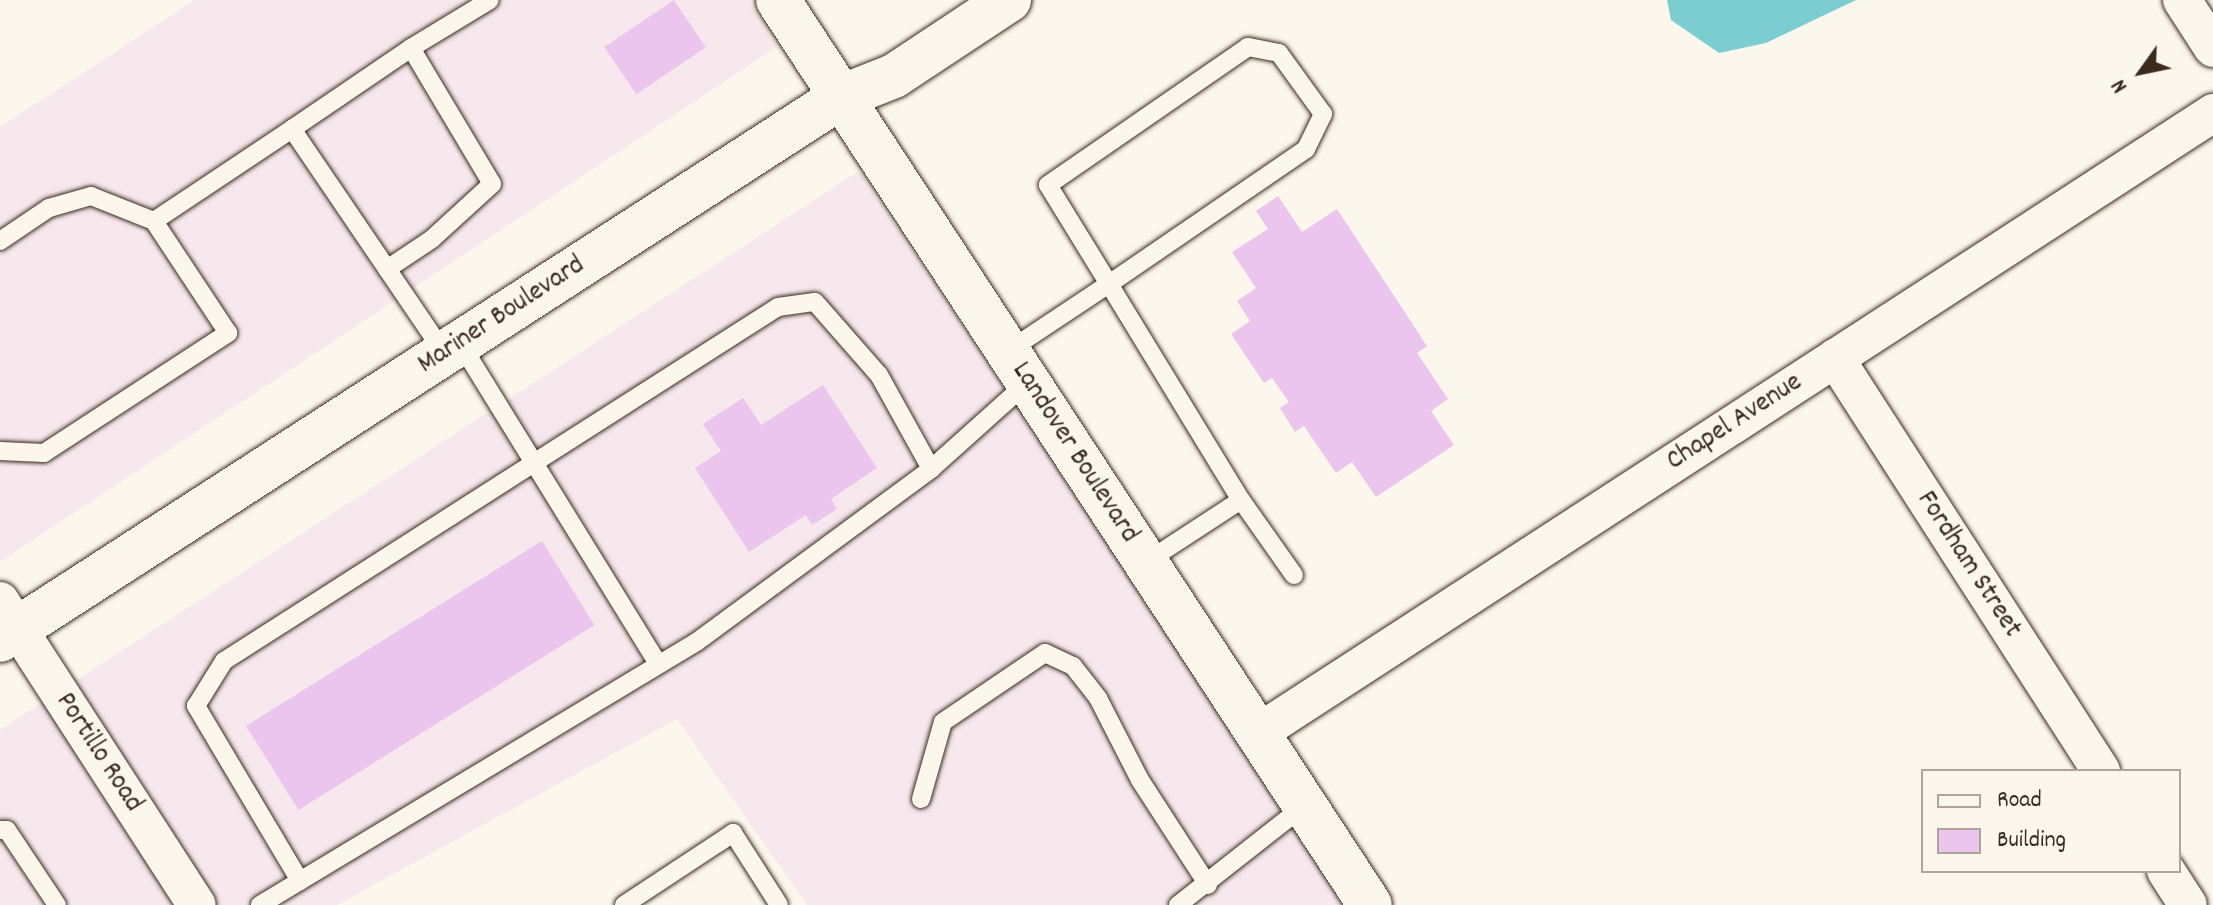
<!DOCTYPE html>
<html>
<head>
<meta charset="utf-8">
<style>
  body { margin:0 }
  #map { position:relative; width:2213px; height:905px; overflow:hidden; background:#fbf7ec; font-family:Dekko,sans-serif }
  div>[style] { position:absolute }
  [style*='--x'] { left:calc(var(--x)*1px); top:calc(var(--y)*1px); width:calc(var(--w)*1px); rotate:calc(var(--a)*1deg) }
  .built>* { inset:0; background:#f6e8ed }
  .water>* { inset:0; background:#7bcdd1 }
  .building>* { inset:0; background:#ecc5ee; transform-origin:0 0 }
  .roads { filter:drop-shadow(0 0 2px #3b2a1e) drop-shadow(0 0 2px #3b2a1e) }
  .lane>* { height:18px; margin:-9px; padding:0 9px; transform-origin:9px; border-radius:9px; background:#fbf7ec }
  .street>* { height:38px; margin:-19px; padding:0 19px; transform-origin:19px; border-radius:19px; background:#fbf7ec }
  .secondary>* { height:44px; margin:-22px; padding:0 22px; transform-origin:22px; border-radius:22px; background:#fbf7ec }
  span { translate:-50% -50%; white-space:nowrap; text-align:center; line-height:1.15; -webkit-text-stroke:6px #fbf7ec; paint-order:stroke }
  .street-label { font-size:28px; color:#3b2a1e }
  .legend { position:absolute; left:1921px; top:769px; width:260px; height:104px; box-sizing:border-box; background:#fbf7ec; border:2px solid #aea59a; margin:0; padding:10px 14px; list-style:none; font-size:24px; color:#3b2a1e }
  .legend li { display:flex; align-items:center; gap:16px; height:40px }
  .legend b { width:40px; border:2px solid #aea59a }
  .north { position:absolute; left:2101px; top:32px; width:80px; height:80px; -webkit-text-stroke:6px #fbf7ec; paint-order:stroke; rotate:237deg; font-size:22px; font-weight:700; line-height:32px; text-align:center; color:#3b2a1e }
  .north::after { content:''; display:block; margin:auto; width:28px; height:36px; background:#3b2a1e; clip-path:polygon(50% 0,100% 100%,50% 72%,0 100%) }
</style>
</head>
<body>
<div id="map">
  <div class="built">
    <i style="clip-path:polygon(195px 0,748px 0,777px 47px,0 562px,0 127px)"></i>
    <i style="clip-path:polygon(859px 171px,1349px 905px,807px 905px,677px 719px,337px 905px,0 905px,0 730px)"></i>
  </div>
  <div class="water">
    <i style="clip-path:polygon(1667px 0,1856px 0,1766px 43px,1719px 53px,1671px 20px)"></i>
  </div>
  <div class="building">
    <i style="left:674px;top:0;width:57px;height:84px;rotate:56deg"></i>
    <i style="clip-path:polygon(1278px 196px,1302px 232px,1337px 209px,1427px 346px,1417px 353px,1448px 399px,1431px 411px,1454px 445px,1376px 497px,1352px 462px,1336px 473px,1304px 426px,1295px 432px,1280px 408px,1289px 402px,1272px 378px,1264px 383px,1231px 334px,1250px 321px,1237px 301px,1256px 288px,1232px 252px,1268px 229px,1256px 211px)"></i>
    <i style="clip-path:polygon(823px 385px,877px 468px,831px 499px,837px 509px,812px 525px,806px 515px,749px 552px,695px 468px,721px 451px,703px 424px,743px 398px,761px 425px)"></i>
    <i style="left:542px;top:541px;width:99px;height:349px;rotate:58deg"></i>
  </div>
  <div class="roads">
    <div class="lane">
      <i style="--x:411;--y:48;--w:92;--a:-31.3"></i>
      <i style="--x:292;--y:129;--w:144;--a:-34.2"></i>
      <i style="--x:411;--y:48;--w:158;--a:59.2"></i>
      <i style="--x:492;--y:184;--w:81;--a:137.5"></i>
      <i style="--x:432;--y:239;--w:54;--a:146.3"></i>
      <i style="--x:0;--y:241;--w:59;--a:-34"></i>
      <i style="--x:49;--y:208;--w:44;--a:-15.9"></i>
      <i style="--x:91;--y:196;--w:68;--a:21.6"></i>
      <i style="--x:154;--y:221;--w:166;--a:-33.7"></i>
      <i style="--x:292;--y:129;--w:271;--a:55.8"></i>
      <i style="--x:460;--y:343;--w:377;--a:58.3"></i>
      <i style="--x:1008;--y:351;--w:121;--a:-33.6"></i>
      <i style="--x:1109;--y:284;--w:239;--a:-34.4"></i>
      <i style="--x:1306;--y:149;--w:39;--a:-64"></i>
      <i style="--x:1323;--y:114;--w:75;--a:-125.8"></i>
      <i style="--x:1279;--y:53;--w:32;--a:-169"></i>
      <i style="--x:1248;--y:47;--w:243;--a:145.4"></i>
      <i style="--x:1048;--y:185;--w:116;--a:58.4"></i>
      <i style="--x:1109;--y:284;--w:253;--a:58.6"></i>
      <i style="--x:0;--y:451;--w:44;--a:2.6"></i>
      <i style="--x:44;--y:453;--w:220;--a:-33.1"></i>
      <i style="--x:228;--y:333;--w:134;--a:-123.5"></i>
      <i style="--x:1146;--y:562;--w:113;--a:-33.1"></i>
      <i style="--x:1241;--y:500;--w:92;--a:54.8"></i>
      <i style="--x:921;--y:799;--w:80;--a:-74.1"></i>
      <i style="--x:943;--y:722;--w:123;--a:-34.1"></i>
      <i style="--x:1045;--y:653;--w:31;--a:25"></i>
      <i style="--x:1073;--y:666;--w:41;--a:52"></i>
      <i style="--x:1098;--y:698;--w:92;--a:62.9"></i>
      <i style="--x:1140;--y:780;--w:125;--a:57.1"></i>
      <i style="--x:0;--y:830;--w:7;--a:0"></i>
      <i style="--x:7;--y:830;--w:90;--a:56.3"></i>
      <i style="--x:300;--y:881;--w:204;--a:-120.7"></i>
      <i style="--x:196;--y:706;--w:53;--a:-58.1"></i>
      <i style="--x:224;--y:661;--w:657;--a:-32.58"></i>
      <i style="--x:778;--y:307;--w:37;--a:-8"></i>
      <i style="--x:815;--y:302;--w:97;--a:48.8"></i>
      <i style="--x:879;--y:375;--w:107;--a:61"></i>
      <i style="--x:260;--y:905;--w:511;--a:-31.08"></i>
      <i style="--x:698;--y:641;--w:290;--a:-36.4"></i>
      <i style="--x:931;--y:469;--w:130;--a:-41.9"></i>
      <i style="--x:624;--y:905;--w:131;--a:-33.4"></i>
      <i style="--x:733;--y:833;--w:85;--a:57.4"></i>
      <i style="--x:1178;--y:905;--w:162;--a:-38.2"></i>
    </div>
    <div class="street">
      <i style="--x:2182;--y:0;--w:57;--a:57.1"></i>
      <i style="--x:1835;--y:358;--w:491;--a:57.2"></i>
      <i style="--x:0;--y:601;--w:362;--a:57.1"></i>
      <i style="--x:1258;--y:733;--w:1139;--a:-32.99"></i>
      <i style="--x:2166;--y:871;--w:40;--a:57.1"></i>
    </div>
    <div class="secondary">
      <i style="--x:778;--y:0;--w:1081;--a:56.81"></i>
      <i style="--x:0;--y:640;--w:1001;--a:-32.85"></i>
      <i style="--x:841;--y:97;--w:57;--a:-21.6"></i>
      <i style="--x:894;--y:76;--w:138;--a:-33.5"></i>
    </div>
  </div>
  <div class="street-label">
    <span style="left:502px;top:316px;rotate:-33deg">Mariner Boulevard</span>
    <span style="left:1735px;top:423px;rotate:-33deg">Chapel Avenue</span>
    <span style="left:1074px;top:453px;rotate:57deg">Landover Boulevard</span>
    <span style="left:1968px;top:565px;rotate:57deg">Fordham Street</span>
    <span style="left:98px;top:753px;rotate:57deg">Portillo Road</span>
  </div>
  <ul class="legend">
  <li><b style="height:10px;background:#fbf7ec"></b>Road</li>
  <li><b style="height:22px;background:#ecc5ee"></b>Building</li>
  </ul>
  <div class="north">N</div>
</div>
</body>
</html>
